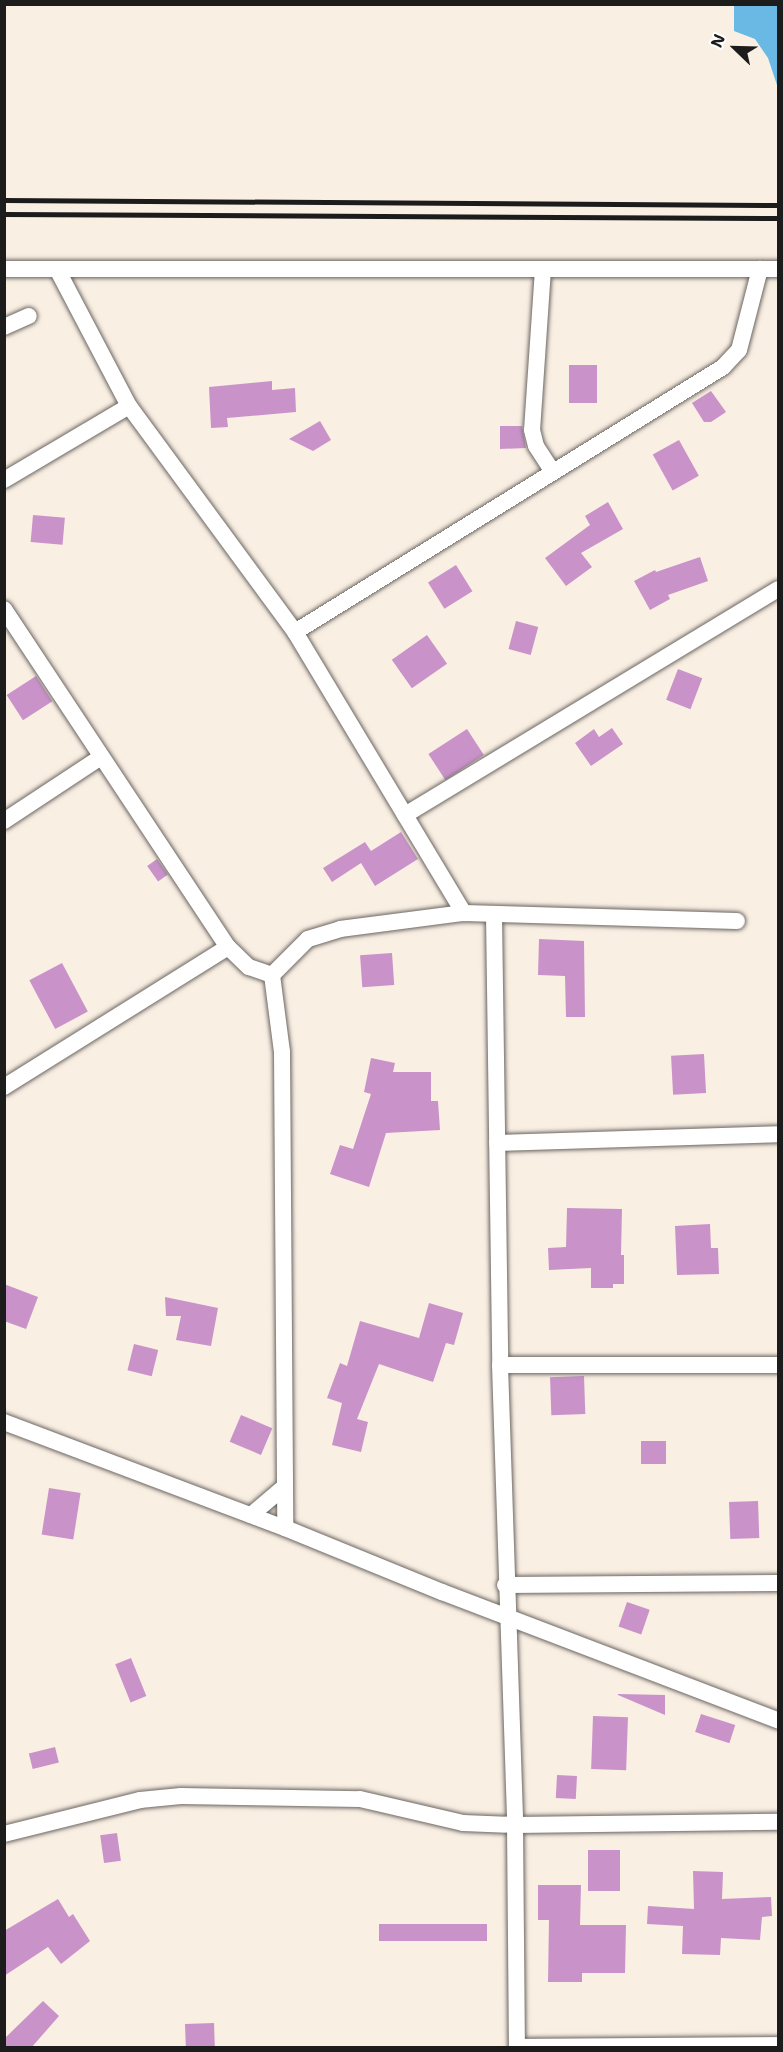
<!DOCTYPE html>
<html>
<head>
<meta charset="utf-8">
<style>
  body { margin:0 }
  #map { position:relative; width:783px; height:2052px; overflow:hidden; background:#faefe3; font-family:"Shantell Sans",sans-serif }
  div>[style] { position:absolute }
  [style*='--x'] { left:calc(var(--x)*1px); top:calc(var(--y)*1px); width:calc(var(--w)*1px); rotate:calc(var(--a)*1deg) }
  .water>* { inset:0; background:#6ab8e4 }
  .building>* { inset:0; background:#c993c9; transform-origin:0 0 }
  .roads { filter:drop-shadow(0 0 2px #6a6662) drop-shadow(0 0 2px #6a6662) }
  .street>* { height:16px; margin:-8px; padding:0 8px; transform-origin:8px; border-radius:8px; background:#fff }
  .rail>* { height:4.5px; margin:-2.25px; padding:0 2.25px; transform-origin:2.25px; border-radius:2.25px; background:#1c1c1c }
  span { translate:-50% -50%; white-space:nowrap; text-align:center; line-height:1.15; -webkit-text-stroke:5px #fff; paint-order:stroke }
  .frame { position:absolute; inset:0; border:6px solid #1c1c1c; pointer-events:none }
  .north { position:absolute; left:705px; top:18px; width:60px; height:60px; -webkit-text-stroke:4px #fff; paint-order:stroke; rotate:293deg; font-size:16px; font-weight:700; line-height:24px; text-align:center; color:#1c1c1c }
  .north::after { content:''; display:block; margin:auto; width:21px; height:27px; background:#1c1c1c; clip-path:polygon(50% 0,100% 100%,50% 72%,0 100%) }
</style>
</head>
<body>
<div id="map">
  <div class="water">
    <i style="clip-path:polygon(734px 5px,778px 5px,778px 88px,768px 58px,755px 39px,734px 31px)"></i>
  </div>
  <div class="building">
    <i style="left:597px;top:365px;width:38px;height:28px;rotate:90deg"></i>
    <i style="clip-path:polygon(272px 381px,272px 390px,295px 388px,296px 412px,227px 418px,228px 427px,211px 428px,209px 387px)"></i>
    <i style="clip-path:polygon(711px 391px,726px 412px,711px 422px,704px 422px,692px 403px)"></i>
    <i style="clip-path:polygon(320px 421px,331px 440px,313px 451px,289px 439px)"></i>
    <i style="clip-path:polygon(500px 426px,522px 426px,526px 448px,500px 449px)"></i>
    <i style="left:679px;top:440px;width:41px;height:30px;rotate:61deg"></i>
    <i style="clip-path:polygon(608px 502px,623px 529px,581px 553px,592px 567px,566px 586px,545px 558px,590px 525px,585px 516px)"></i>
    <i style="left:33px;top:515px;width:32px;height:27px;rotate:5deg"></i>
    <i style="clip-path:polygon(700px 557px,708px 581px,668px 595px,670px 599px,650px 610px,634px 581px,655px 570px,656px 572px)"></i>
    <i style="left:456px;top:565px;width:31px;height:33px;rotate:58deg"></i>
    <i style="left:516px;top:621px;width:23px;height:29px;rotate:15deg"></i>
    <i style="left:427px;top:635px;width:35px;height:43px;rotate:55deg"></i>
    <i style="left:678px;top:669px;width:26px;height:33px;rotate:21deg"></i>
    <i style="left:36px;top:676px;width:30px;height:35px;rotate:57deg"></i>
    <i style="clip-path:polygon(612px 728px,623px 744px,591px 766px,575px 743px,594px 729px,599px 737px)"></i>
    <i style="left:467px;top:729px;width:31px;height:46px;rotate:57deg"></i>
    <i style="clip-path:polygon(401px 832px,418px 859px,375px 886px,361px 863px,332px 882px,323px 868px,365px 842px,371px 851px)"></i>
    <i style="left:157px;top:859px;width:19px;height:12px;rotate:55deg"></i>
    <i style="clip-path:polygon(539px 939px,584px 941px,585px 1017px,566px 1017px,565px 976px,538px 975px)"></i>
    <i style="left:392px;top:953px;width:32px;height:32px;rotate:86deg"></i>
    <i style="left:62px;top:963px;width:55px;height:37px;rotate:62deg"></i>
    <i style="left:704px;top:1054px;width:39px;height:33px;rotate:87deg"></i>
    <i style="clip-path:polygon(371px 1058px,395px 1063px,393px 1072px,431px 1072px,431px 1101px,438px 1101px,440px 1130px,386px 1133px,369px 1187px,330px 1174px,340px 1145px,353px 1149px,371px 1094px,364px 1092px)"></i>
    <i style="clip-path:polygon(567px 1208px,622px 1209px,621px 1255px,624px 1255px,624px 1284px,613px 1284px,613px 1288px,591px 1288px,591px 1268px,549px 1270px,548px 1248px,566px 1247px)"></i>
    <i style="clip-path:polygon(710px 1224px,711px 1248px,718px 1248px,719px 1274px,677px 1275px,675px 1226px)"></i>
    <i style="clip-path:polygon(4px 1284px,38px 1297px,26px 1329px,4px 1321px)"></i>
    <i style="clip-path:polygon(165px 1297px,218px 1308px,211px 1346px,176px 1340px,181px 1316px,166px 1316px)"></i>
    <i style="clip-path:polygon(429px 1303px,463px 1313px,454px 1345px,446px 1343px,433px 1382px,379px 1364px,357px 1419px,368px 1422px,361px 1452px,332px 1445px,342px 1403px,327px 1398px,340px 1363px,347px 1366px,360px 1321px,419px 1338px)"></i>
    <i style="left:134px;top:1344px;width:25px;height:27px;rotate:14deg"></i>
    <i style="left:584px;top:1376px;width:38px;height:34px;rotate:88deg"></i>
    <i style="left:241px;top:1415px;width:34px;height:29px;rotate:23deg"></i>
    <i style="left:641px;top:1441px;width:25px;height:23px"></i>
    <i style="left:49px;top:1488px;width:32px;height:47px;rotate:9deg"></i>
    <i style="left:758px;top:1501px;width:37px;height:29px;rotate:88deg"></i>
    <i style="left:627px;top:1602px;width:24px;height:26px;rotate:19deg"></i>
    <i style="left:131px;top:1658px;width:41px;height:17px;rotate:68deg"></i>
    <i style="clip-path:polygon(618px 1694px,665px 1695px,665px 1715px,618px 1695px)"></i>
    <i style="left:701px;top:1714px;width:36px;height:19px;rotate:18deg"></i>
    <i style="left:593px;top:1716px;width:35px;height:53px;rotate:2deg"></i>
    <i style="left:55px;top:1747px;width:16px;height:27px;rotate:76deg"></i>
    <i style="left:557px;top:1775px;width:20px;height:23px;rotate:3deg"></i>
    <i style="left:117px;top:1833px;width:28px;height:17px;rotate:82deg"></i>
    <i style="left:588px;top:1850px;width:32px;height:41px"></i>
    <i style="clip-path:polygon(693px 1871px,723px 1872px,722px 1899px,771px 1897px,772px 1916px,762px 1917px,760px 1940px,721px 1938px,720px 1955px,682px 1954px,683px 1926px,647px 1924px,648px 1906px,694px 1909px)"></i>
    <i style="clip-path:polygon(538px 1885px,581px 1885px,580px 1925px,626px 1925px,625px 1973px,582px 1973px,582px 1982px,548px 1982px,549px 1920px,538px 1920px)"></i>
    <i style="clip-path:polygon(58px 1899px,69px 1917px,73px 1914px,90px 1941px,61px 1964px,48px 1947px,4px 1976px,4px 1931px)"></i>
    <i style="left:379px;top:1924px;width:108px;height:17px"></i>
    <i style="clip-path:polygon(43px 2001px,59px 2016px,31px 2048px,4px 2048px,4px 2039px)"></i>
    <i style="left:214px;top:2023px;width:25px;height:29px;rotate:88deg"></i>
  </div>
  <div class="roads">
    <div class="street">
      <i style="--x:4;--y:269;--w:774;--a:0"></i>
      <i style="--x:57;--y:269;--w:155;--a:62.3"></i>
      <i style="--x:129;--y:406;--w:280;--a:53.7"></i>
      <i style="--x:295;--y:632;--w:328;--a:59"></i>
      <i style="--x:543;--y:269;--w:161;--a:93.9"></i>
      <i style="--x:532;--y:430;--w:16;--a:76"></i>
      <i style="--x:536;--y:446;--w:31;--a:57"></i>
      <i style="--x:4;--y:327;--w:27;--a:-24"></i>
      <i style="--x:4;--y:480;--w:145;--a:-30.6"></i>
      <i style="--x:4;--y:609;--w:405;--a:56.5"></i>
      <i style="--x:295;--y:632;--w:503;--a:-31.76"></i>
      <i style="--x:723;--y:367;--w:23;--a:-47"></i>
      <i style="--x:739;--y:350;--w:84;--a:-75.5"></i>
      <i style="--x:405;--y:815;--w:436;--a:-31.2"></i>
      <i style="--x:4;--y:821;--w:116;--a:-33.4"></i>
      <i style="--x:494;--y:915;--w:450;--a:89.2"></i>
      <i style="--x:500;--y:1365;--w:460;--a:88.1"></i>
      <i style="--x:515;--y:1825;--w:223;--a:89.5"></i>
      <i style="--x:272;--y:975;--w:78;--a:82.6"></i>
      <i style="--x:282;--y:1052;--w:476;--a:89.6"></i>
      <i style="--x:272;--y:975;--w:51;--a:-45"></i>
      <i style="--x:308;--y:939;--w:34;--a:-17"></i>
      <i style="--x:340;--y:929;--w:125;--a:-7.4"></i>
      <i style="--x:464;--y:913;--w:273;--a:1.7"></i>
      <i style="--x:4;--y:1087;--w:264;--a:-32"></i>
      <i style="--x:228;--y:947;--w:29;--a:44"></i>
      <i style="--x:249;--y:967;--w:24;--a:19"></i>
      <i style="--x:497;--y:1143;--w:281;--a:-1.8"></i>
      <i style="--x:500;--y:1365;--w:278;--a:0"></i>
      <i style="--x:4;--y:1422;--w:300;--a:20.7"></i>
      <i style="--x:285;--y:1528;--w:170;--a:22.2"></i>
      <i style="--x:442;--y:1592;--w:360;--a:20.9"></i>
      <i style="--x:251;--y:1515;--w:42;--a:-40.2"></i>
      <i style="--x:505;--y:1585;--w:273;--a:-0.4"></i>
      <i style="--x:4;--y:1834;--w:140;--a:-14"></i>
      <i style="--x:140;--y:1800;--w:41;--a:-5.6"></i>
      <i style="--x:181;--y:1796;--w:179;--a:1"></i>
      <i style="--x:360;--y:1799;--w:106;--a:13.1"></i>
      <i style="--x:463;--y:1823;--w:52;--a:2.2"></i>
      <i style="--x:515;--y:1825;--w:263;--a:-0.7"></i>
      <i style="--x:517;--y:2047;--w:261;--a:-0.4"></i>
    </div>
  </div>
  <div class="rail">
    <i style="--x:4;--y:200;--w:774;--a:0.37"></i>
    <i style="--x:4;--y:214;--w:774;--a:0.3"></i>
  </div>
  <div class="frame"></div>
  <div class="north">N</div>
</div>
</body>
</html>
